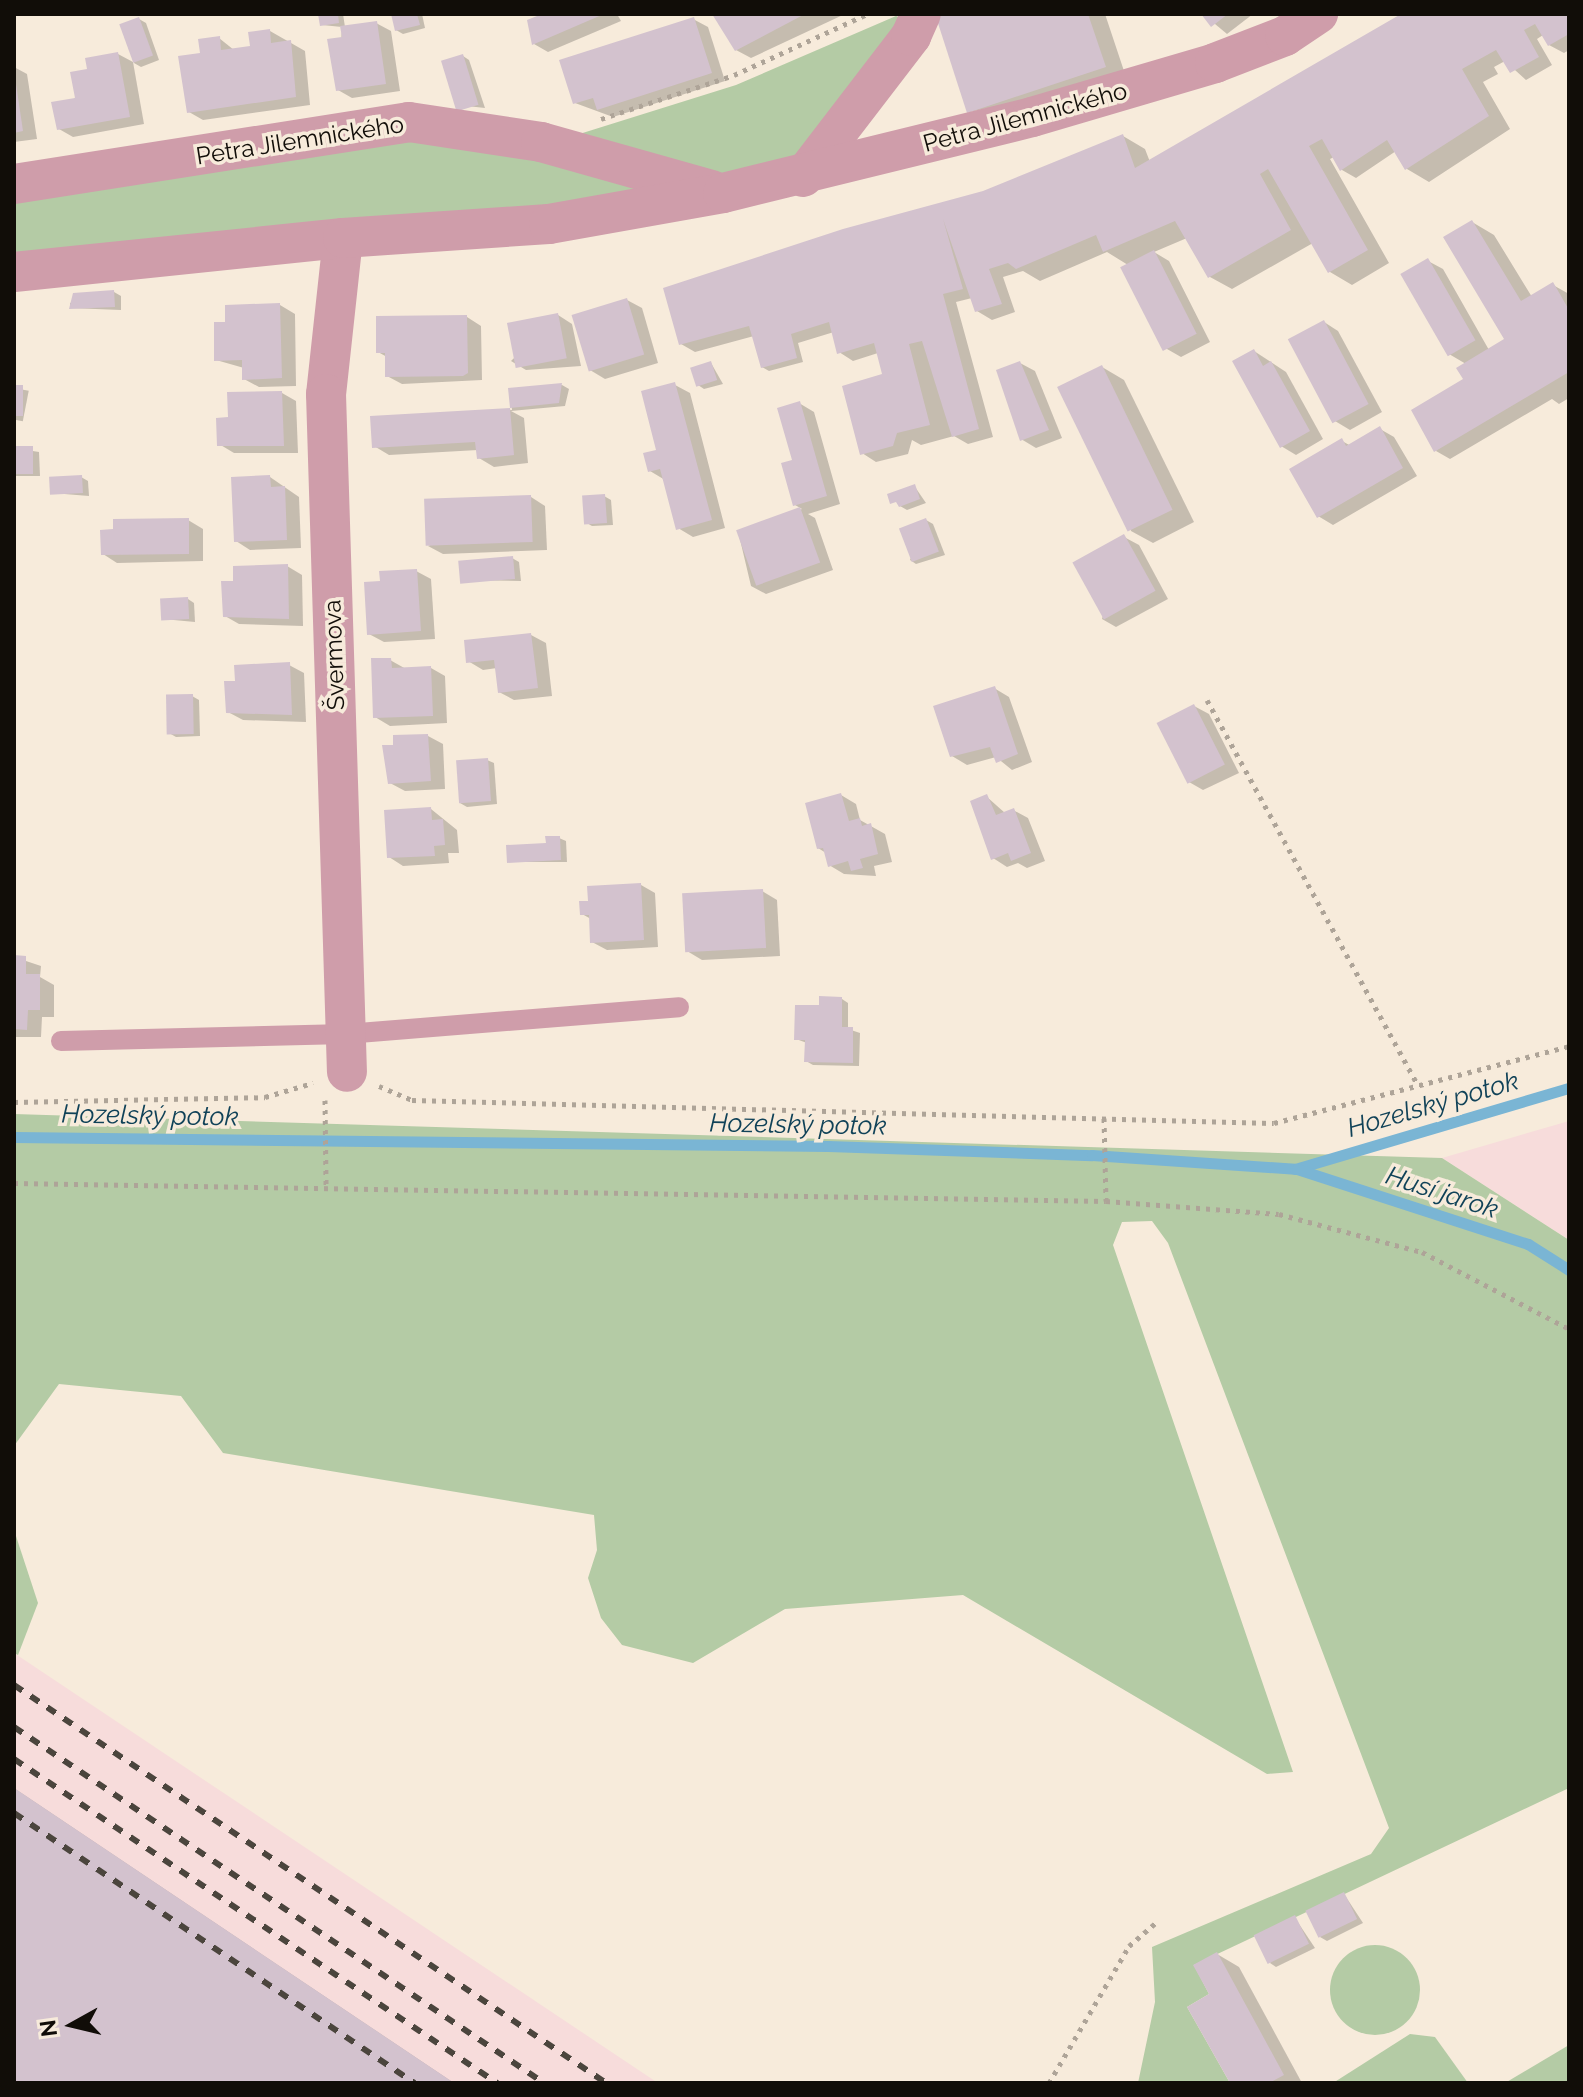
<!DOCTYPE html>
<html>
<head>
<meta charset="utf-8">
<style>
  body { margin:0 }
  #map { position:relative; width:1583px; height:2097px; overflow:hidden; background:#f7ebdb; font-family:Raleway,sans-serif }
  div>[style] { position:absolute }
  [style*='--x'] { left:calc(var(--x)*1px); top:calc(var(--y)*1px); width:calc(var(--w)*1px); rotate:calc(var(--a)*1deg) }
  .industrial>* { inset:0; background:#f7dcdb }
  .green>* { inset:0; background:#b4cba5 }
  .round { border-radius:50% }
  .shadow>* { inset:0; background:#0003; transform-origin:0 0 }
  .stream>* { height:11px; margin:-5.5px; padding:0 5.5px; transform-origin:5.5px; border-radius:5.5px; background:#7ab5d4 }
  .building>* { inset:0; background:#d3c2ce; transform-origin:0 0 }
  .path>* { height:5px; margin-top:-2.5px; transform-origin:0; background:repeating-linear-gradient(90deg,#aea498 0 4px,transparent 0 10px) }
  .service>* { height:20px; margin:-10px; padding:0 10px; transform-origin:10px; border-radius:10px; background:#cf9daa }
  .minor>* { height:40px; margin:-20px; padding:0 20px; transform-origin:20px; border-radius:20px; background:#cf9daa }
  .rail>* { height:6px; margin-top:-3px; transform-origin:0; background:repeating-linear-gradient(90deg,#4b453d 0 10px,transparent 0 20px) }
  span { translate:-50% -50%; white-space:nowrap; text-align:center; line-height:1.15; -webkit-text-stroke:7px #f7ebdb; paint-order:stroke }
  .street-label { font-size:24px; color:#110d08 }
  .water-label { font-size:26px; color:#104258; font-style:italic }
  .frame { position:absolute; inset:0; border:16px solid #110d08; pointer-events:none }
  .north { position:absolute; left:32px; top:1985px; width:80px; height:80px; -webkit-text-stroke:6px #f7ebdb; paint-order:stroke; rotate:262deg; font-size:22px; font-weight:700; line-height:32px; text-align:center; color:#110d08 }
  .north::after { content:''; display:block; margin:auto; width:28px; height:36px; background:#110d08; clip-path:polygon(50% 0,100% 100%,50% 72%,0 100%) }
</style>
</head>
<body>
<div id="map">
  <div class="industrial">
    <i style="clip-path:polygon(1569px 1121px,1569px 1240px,1442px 1158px)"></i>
    <i style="clip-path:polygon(14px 1653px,658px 2083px,14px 2083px)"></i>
  </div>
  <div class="green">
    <i style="clip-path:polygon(896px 16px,907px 21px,789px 165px,721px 177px,573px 136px,736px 85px)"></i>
    <i style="clip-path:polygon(412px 134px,497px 145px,642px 185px,638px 199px,14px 258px,14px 192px)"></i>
    <i style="clip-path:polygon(14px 1114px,1442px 1158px,1569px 1240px,1569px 1788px,1194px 1965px,1209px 1994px,1187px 2007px,1230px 2083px,1138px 2083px,1155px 2002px,1152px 1947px,1371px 1854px,1389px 1828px,1168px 1243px,1152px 1221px,1122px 1222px,1113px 1245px,1293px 1772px,1267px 1774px,963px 1595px,785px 1609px,693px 1663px,622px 1645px,601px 1618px,588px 1578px,597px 1550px,594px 1515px,223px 1453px,181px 1396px,59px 1384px,14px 1446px)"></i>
    <i style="clip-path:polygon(14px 1530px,38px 1603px,18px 1655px,14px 1653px)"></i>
    <i class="round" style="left:1330px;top:1945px;width:90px;height:90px"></i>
    <i style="clip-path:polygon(1410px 2034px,1435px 2037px,1468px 2083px,1333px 2083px)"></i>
    <i style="clip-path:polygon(1569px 2045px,1569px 2083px,1505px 2083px)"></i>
  </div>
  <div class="shadow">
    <i style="clip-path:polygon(320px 14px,343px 14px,345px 27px,376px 23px,391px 31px,400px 91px,352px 98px,338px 90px,342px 27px,322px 25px)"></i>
    <i style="clip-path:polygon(393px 14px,422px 14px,425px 28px,403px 34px,396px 30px)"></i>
    <i style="clip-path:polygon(546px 14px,617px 14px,621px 21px,548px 52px,534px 44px)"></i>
    <i style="clip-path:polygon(714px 14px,845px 14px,751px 58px,736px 50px)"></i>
    <i style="clip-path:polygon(937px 14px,1105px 14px,1127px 80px,969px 112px)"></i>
    <i style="clip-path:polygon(1203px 14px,1253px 14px,1227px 34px)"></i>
    <i style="clip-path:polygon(1405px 14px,1569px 14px,1569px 50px,1564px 53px,1549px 45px,1543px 35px,1537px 39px,1552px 65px,1526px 80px,1505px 61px,1494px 67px,1498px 74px,1483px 82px,1510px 129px,1429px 182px,1407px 169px,1396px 151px,1356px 178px,1342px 170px,1334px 157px,1330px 159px,1389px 263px,1352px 285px,1330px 272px,1313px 243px,1232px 289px,1210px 277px,1187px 238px,1154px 252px,1169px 261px,1210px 342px,1181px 357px,1167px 349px,1128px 265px,1107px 252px,1040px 281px,1023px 271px,1003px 277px,1015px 312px,992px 320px,977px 311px,972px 298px,956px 302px,993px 437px,968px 444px,954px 436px,921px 445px,912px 440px,908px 454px,876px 462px,862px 453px,884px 376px,878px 353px,853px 361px,839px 352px,834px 332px,798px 343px,803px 362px,769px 371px,762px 367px,754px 336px,695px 352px,681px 344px,983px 193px,1123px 136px,1145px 149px,1150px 162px)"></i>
    <i style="clip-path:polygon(139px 19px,146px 23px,159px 60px,141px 67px,134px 63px)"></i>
    <i style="clip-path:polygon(693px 19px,708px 27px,725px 81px,613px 117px,575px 103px)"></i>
    <i style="clip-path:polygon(270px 31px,305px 51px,310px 105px,203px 120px,189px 112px,202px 54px,219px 38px,234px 50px,253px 47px)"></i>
    <i style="clip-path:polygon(118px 54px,133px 62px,144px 124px,73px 137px,59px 129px,89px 70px)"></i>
    <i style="clip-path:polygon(463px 56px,469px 60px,485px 108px,458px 105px)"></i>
    <i style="clip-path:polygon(14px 67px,27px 74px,37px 139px,14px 142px)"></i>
    <i style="clip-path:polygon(1472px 222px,1494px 235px,1532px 297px,1553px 285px,1569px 294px,1569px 398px,1559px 404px,1552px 399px,1450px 459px,1436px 451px,1465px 380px,1466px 364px,1449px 354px,1428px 261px,1443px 269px,1489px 350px,1509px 344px)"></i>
    <i style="clip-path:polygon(114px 292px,121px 296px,121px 310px,70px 308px,70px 303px)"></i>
    <i style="clip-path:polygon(627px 300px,642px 308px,658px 363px,605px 379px,590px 370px)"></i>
    <i style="clip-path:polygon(280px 305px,295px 314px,296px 386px,259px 387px,244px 379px,244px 368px,216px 360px,227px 323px)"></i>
    <i style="clip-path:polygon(558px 315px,572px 324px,581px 366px,526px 370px,511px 361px)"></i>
    <i style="clip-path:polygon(467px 317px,481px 326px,482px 380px,402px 384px,387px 376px,387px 357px,378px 352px)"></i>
    <i style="clip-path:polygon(1324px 322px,1338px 331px,1382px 412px,1350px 430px,1335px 421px)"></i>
    <i style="clip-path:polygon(1254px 351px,1286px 372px,1323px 439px,1296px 455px,1281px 446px)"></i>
    <i style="clip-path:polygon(711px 363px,723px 384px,704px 389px,698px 385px)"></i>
    <i style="clip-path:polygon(1020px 363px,1035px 371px,1062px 438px,1036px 448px,1021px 439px)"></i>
    <i style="clip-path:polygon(1102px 367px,1124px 380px,1194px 522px,1153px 543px,1131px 531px)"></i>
    <i style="clip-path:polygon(562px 385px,569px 389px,565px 406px,511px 411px,524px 418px,528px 463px,494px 467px,479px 458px,478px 450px,389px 455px,374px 446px,372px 418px,512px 410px,510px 390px)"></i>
    <i style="clip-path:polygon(675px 385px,690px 393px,725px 528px,693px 537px,678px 528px,665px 480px,650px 471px)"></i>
    <i style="left:14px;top:388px;width:15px;height:31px;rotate:11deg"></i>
    <i style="clip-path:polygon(282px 393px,296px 401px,298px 453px,234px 453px,219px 444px,230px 419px)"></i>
    <i style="clip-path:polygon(799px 403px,814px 412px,840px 504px,808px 514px,815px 518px,833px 570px,766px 594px,751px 586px,738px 531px,802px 509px,795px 505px)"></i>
    <i style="clip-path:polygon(1380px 429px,1394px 437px,1417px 476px,1333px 525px,1318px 516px,1342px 441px,1351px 446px)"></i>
    <i style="clip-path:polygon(14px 448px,39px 452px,40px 476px,14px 476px)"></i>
    <i style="clip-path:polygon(81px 477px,88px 481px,89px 496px,52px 493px)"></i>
    <i style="clip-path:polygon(270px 477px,299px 497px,301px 548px,250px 550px,236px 541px)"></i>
    <i style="clip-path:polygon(915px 487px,926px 503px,907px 510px,900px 506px)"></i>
    <i style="clip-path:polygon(604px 496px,611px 500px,613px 525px,592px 526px,585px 522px)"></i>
    <i style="clip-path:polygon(531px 497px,545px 506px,547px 550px,443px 554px,428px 546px)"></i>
    <i style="clip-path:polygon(188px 520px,203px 529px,203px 561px,117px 563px,103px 554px)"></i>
    <i style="clip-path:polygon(926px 520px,933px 524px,945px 555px,916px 564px,910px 560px)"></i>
    <i style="clip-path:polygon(1124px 537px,1139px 545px,1168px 599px,1116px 627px,1102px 619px)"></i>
    <i style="clip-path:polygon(512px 558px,519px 562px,521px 581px,462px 580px)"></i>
    <i style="clip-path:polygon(287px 566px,302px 575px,303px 626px,239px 624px,225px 616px,235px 583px)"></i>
    <i style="clip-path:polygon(416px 571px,431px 579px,435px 639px,384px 642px,369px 634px,382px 583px)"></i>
    <i style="clip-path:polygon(188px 599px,194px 603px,195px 622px,163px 619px)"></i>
    <i style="clip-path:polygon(531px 635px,546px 643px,552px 696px,514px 700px,499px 692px,497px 668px,483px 670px,468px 661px)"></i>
    <i style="clip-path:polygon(390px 660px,406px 669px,431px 668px,445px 676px,447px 723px,390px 726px,375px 717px)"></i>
    <i style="clip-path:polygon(289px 665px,304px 673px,306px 722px,243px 720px,228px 712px,237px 683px)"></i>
    <i style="clip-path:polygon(994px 688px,1009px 697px,1032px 762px,1012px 770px,996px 757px,967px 765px,952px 756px)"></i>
    <i style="clip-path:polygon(192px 696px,199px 700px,200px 736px,176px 737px,169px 733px)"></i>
    <i style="clip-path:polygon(1194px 706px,1209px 714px,1239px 773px,1203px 790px,1189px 782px)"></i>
    <i style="clip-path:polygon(428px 736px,443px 744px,445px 789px,405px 791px,390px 783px,395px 746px)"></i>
    <i style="clip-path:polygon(487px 760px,494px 763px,497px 804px,467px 807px,460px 803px)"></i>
    <i style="clip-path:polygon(841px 795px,856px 804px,860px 820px,885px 834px,892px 862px,874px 866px,876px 876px,844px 874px,829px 865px,826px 853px,818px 848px)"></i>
    <i style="clip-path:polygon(987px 797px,1005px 813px,1013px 810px,1028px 818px,1045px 861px,1027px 868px,1018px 863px,1007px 867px,993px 858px)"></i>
    <i style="clip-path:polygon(431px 809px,457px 830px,459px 853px,448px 853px,449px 863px,403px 866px,389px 857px)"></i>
    <i style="clip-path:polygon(559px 838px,566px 841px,567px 862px,509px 862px)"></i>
    <i style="clip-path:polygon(641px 885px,655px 893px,658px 947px,607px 950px,592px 942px,591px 919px,582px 914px,590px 903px)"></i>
    <i style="clip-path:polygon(762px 891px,777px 900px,780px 956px,702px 960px,687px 951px)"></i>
    <i style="clip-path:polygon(14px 957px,41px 966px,40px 977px,54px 985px,54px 1017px,42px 1017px,41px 1037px,14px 1037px)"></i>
    <i style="clip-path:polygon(842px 999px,848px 1003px,848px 1029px,860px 1033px,859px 1066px,813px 1065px,806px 1061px,807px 1043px,796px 1039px,821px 1007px)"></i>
    <i style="clip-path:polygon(14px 1788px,454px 2083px,14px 2083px)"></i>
    <i style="clip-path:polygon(1344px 1894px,1363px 1923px,1327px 1941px,1320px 1937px)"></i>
    <i style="clip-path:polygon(1295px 1918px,1315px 1948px,1276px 1967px,1270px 1963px)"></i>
    <i style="clip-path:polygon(1217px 1954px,1239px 1967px,1302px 2083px,1233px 2083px,1212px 1995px)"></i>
  </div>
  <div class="stream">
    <i style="--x:14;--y:1137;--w:814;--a:0.63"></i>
    <i style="--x:828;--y:1146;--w:264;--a:2"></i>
    <i style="--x:1092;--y:1155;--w:203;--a:3.9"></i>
    <i style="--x:1295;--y:1169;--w:286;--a:-16.5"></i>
    <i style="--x:1297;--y:1169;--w:243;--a:18"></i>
    <i style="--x:1528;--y:1244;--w:49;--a:32.4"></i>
  </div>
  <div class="building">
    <i style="clip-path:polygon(318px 14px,338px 14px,339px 23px,320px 26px)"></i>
    <i style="clip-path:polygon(391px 14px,417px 14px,420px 25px,395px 31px)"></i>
    <i style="clip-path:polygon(542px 14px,604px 14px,532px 45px,527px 20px)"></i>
    <i style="clip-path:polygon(712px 14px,805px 14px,735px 51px)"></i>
    <i style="clip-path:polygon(935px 14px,1088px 14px,1106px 67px,967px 113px)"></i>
    <i style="clip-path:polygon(1201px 14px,1228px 14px,1211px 27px)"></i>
    <i style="clip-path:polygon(1401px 14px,1567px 14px,1569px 34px,1548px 46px,1535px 24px,1524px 30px,1539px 57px,1510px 73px,1496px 50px,1462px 69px,1489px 116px,1405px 170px,1387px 140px,1340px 171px,1322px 139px,1309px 146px,1368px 250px,1328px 273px,1268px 169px,1260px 174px,1291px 230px,1208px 278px,1175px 221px,1103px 252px,1096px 235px,1016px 269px,1008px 263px,989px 269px,1002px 304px,975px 312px,943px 219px,963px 289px,943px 294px,979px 429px,952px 437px,922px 341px,909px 344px,930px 425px,897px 433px,893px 446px,860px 455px,842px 386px,882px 374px,874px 343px,837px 354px,829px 322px,791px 334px,797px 358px,761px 368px,749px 326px,679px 345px,663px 288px,843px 229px,983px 191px,1123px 134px,1135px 168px)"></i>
    <i style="left:139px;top:17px;width:41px;height:21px;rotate:70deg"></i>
    <i style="clip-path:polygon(694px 17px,712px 73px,597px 110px,593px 98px,573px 104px,559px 60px)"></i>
    <i style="clip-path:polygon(377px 21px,386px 84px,336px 91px,327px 39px,342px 37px,340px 26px)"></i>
    <i style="clip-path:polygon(270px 29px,271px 43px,291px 40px,296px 97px,187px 113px,178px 56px,200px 53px,198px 39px,220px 36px,221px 50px,250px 46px,248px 32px)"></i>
    <i style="clip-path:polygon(118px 52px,130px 117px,57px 130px,51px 102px,75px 98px,70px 72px,87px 69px,85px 58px)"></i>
    <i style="left:463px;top:54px;width:53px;height:23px;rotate:73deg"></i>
    <i style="clip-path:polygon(16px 84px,23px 131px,14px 133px,14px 85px)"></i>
    <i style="clip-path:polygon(1472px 220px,1521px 301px,1553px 282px,1569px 310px,1569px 372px,1434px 452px,1411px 410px,1463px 379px,1456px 368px,1504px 339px,1443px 237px)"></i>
    <i style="left:1154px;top:250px;width:94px;height:38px;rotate:63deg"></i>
    <i style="left:1428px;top:258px;width:95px;height:32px;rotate:60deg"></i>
    <i style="clip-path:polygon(114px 290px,115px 307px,69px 309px,73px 293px)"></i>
    <i style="left:627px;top:298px;width:59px;height:58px;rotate:73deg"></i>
    <i style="clip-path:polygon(280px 303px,282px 378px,242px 380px,242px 360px,214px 361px,214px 322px,225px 322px,225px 305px)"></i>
    <i style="left:558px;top:313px;width:46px;height:52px;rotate:79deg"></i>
    <i style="clip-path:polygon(467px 315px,468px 373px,463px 376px,385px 377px,385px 353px,376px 353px,376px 316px)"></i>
    <i style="left:1324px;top:320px;width:95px;height:41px;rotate:62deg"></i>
    <i style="clip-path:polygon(1254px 349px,1263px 366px,1271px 361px,1310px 431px,1280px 448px,1232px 361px)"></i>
    <i style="left:711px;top:361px;width:20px;height:22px;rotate:72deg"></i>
    <i style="clip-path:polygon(1020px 361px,1049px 430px,1020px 441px,996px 370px)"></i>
    <i style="left:1102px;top:365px;width:161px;height:50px;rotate:64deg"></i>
    <i style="clip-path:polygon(675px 382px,712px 520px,676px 530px,660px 469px,648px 472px,643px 453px,656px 450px,641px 391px)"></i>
    <i style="clip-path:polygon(562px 383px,559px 403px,510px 408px,514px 455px,477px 459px,475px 442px,372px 448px,370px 416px,510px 408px,508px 388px)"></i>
    <i style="left:23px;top:385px;width:31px;height:9px;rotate:90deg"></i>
    <i style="clip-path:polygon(282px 391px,284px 446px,217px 446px,216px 418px,228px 417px,227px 392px)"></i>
    <i style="clip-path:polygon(800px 401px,827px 496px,793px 506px,781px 463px,792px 460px,777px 408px)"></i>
    <i style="clip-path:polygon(1380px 426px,1403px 468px,1317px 518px,1289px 469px,1342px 438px,1346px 446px)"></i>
    <i style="left:14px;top:446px;width:19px;height:28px"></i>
    <i style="left:82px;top:475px;width:18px;height:33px;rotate:87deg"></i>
    <i style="clip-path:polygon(270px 475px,271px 487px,285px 486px,287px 540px,234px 542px,231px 477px)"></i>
    <i style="clip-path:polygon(915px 484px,920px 499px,899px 507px,896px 502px,890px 504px,887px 494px)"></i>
    <i style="left:605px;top:494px;width:29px;height:23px;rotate:86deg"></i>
    <i style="left:531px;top:495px;width:47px;height:107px;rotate:88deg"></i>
    <i style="left:800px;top:507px;width:59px;height:68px;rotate:70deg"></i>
    <i style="clip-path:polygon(189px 518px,189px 554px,101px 555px,100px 530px,113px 529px,113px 519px)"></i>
    <i style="left:926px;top:518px;width:36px;height:29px;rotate:69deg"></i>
    <i style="left:1124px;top:534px;width:65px;height:59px;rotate:61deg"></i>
    <i style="left:513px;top:556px;width:23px;height:55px;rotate:85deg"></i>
    <i style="clip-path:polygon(288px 564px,289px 619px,223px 617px,221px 581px,233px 581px,233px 566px)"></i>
    <i style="clip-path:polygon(417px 569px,421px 631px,367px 635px,364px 582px,380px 581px,379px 571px)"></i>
    <i style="left:188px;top:597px;width:22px;height:28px;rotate:87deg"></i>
    <i style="clip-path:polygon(531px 633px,538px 688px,498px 693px,494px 660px,466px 663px,464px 640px)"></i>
    <i style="clip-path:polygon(371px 658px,391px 658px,392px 668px,431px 666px,433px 716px,373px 718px)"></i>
    <i style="clip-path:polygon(290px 662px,292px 715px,226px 713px,224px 681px,235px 681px,234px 665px)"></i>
    <i style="clip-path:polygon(995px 686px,1018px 754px,996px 763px,990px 747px,950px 757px,933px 706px)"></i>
    <i style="left:193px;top:694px;width:40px;height:27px;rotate:89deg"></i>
    <i style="left:1194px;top:704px;width:68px;height:42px;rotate:63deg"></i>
    <i style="clip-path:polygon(428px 734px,431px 781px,388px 784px,382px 745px,393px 745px,393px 735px)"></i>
    <i style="left:488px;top:758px;width:43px;height:32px;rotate:86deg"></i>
    <i style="clip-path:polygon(841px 793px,849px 821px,860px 818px,862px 826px,871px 823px,878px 854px,860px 859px,863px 868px,851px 871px,848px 861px,828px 867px,823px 848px,817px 849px,805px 803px)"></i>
    <i style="clip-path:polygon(987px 794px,996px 815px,1014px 808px,1031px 853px,1011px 861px,1008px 853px,991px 860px,970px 801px)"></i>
    <i style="clip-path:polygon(431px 807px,432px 820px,443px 819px,445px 845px,434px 846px,435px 856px,387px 858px,384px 810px)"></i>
    <i style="clip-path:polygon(545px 836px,560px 836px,561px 860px,507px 863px,506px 845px,546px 843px)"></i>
    <i style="clip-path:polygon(641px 883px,644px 940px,590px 943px,589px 915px,580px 915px,579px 901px,588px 901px,587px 886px)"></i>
    <i style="left:763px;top:889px;width:59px;height:81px;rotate:87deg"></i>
    <i style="clip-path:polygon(14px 955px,26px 956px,26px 974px,40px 974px,40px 1010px,28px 1010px,27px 1030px,14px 1029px)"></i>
    <i style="clip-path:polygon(819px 996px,842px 997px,842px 1027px,853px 1027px,853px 1063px,804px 1062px,805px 1040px,794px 1040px,795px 1005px,819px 1005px)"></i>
    <i style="clip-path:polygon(14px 1788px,454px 2083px,14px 2083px)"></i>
    <i style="left:1344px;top:1892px;width:30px;height:43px;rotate:64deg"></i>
    <i style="left:1295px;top:1915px;width:32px;height:46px;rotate:64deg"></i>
    <i style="clip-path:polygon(1217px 1952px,1284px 2075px,1269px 2083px,1230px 2083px,1187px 2007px,1209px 1994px,1193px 1965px)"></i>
  </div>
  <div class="path">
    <i style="--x:601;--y:119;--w:140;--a:-18.3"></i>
    <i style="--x:734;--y:75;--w:146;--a:-24.6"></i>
    <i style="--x:1207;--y:700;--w:439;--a:61.3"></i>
    <i style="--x:379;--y:1086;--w:36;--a:23"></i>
    <i style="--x:412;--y:1100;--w:862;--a:1.53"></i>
    <i style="--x:1274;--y:1123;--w:305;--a:-14.6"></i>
    <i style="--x:325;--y:1100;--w:88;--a:89.3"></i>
    <i style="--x:14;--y:1102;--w:251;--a:-1.1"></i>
    <i style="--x:265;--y:1097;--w:50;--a:-16.3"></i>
    <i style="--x:1104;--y:1118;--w:83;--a:88.6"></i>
    <i style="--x:14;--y:1183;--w:1092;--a:0.94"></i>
    <i style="--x:1106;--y:1201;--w:173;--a:4.3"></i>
    <i style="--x:1279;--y:1214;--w:148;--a:14.9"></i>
    <i style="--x:1422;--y:1252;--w:166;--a:27.6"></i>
    <i style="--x:1049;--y:2083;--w:159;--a:-59.7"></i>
    <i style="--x:1129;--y:1946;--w:38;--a:-41"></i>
  </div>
  <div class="service">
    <i style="--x:61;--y:1041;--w:285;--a:-1.4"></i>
    <i style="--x:346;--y:1034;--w:334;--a:-4.6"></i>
  </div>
  <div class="minor">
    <i style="--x:803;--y:177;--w:178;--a:-52.5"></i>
    <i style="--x:911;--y:36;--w:24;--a:-66"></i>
    <i style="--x:14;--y:184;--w:400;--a:-8.9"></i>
    <i style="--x:409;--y:122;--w:134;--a:8.6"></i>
    <i style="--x:541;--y:142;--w:178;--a:15.7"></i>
    <i style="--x:343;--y:238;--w:157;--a:96.2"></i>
    <i style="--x:326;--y:394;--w:678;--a:88.23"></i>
    <i style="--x:14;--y:272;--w:331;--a:-5.9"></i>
    <i style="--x:343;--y:238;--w:206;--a:-3.9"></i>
    <i style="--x:549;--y:224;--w:177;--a:-10.1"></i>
    <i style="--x:723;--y:193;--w:318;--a:-13.8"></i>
    <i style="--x:1032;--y:117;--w:191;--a:-16.4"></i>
    <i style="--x:1215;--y:63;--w:75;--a:-21.1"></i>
    <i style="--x:1285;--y:36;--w:40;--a:-34"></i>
  </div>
  <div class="rail">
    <i style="--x:14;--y:1685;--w:713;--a:33.91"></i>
    <i style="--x:14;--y:1727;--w:638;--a:33.89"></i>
    <i style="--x:14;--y:1759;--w:582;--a:33.85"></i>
    <i style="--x:14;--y:1813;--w:483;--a:34"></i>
  </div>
  <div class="street-label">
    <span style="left:1025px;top:117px;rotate:-15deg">Petra Jilemnického</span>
    <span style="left:300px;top:140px;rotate:-9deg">Petra Jilemnického</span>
    <span style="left:334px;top:655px;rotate:-92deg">Švermova</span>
  </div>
  <div class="water-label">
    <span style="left:1433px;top:1105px;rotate:-16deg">Hozelský potok</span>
    <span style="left:150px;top:1116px;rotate:1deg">Hozelský potok</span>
    <span style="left:798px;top:1125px;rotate:1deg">Hozelský potok</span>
    <span style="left:1442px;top:1193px;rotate:18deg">Husí jarok</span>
  </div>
  <div class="frame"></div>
  <div class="north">N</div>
</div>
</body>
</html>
